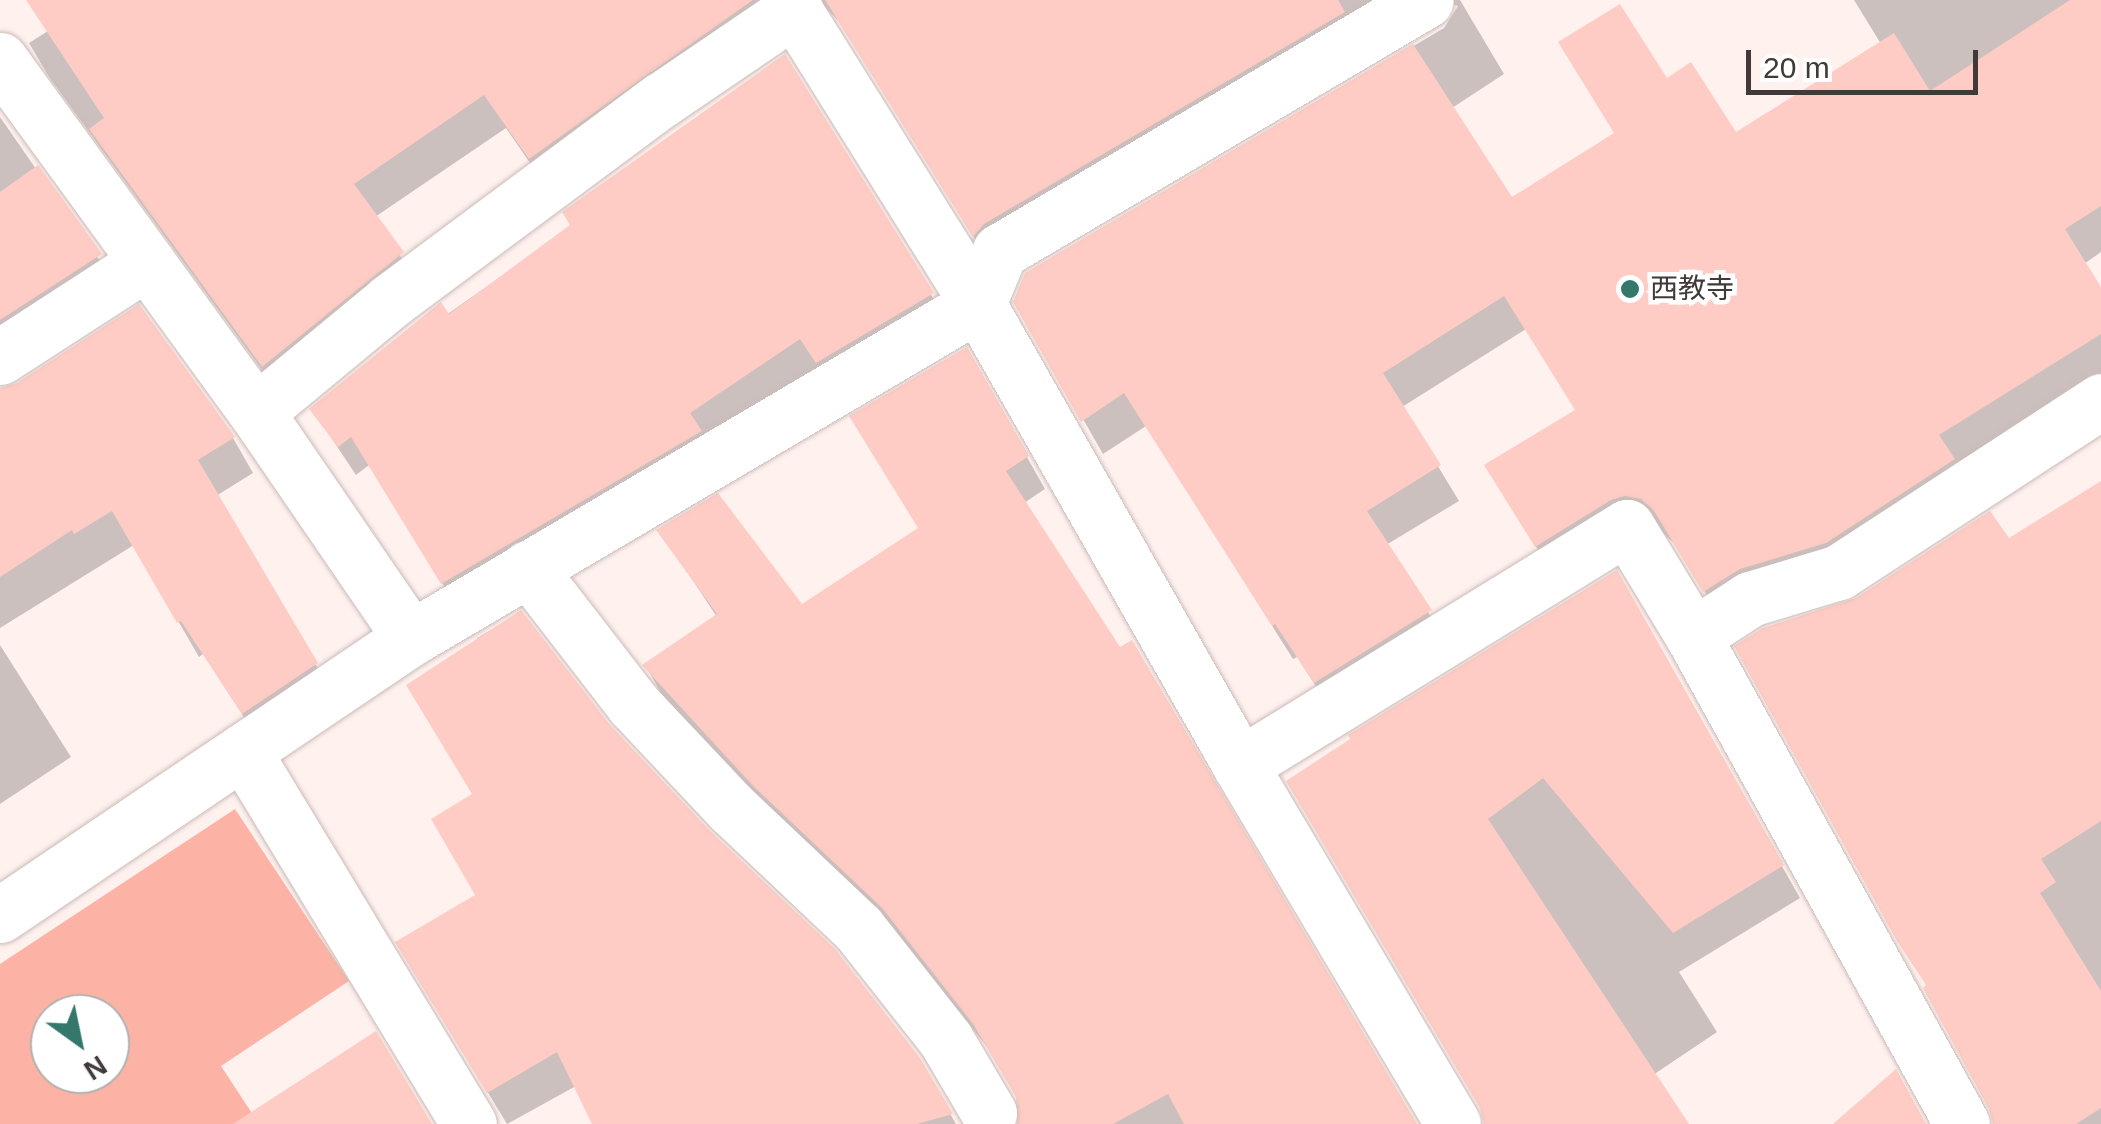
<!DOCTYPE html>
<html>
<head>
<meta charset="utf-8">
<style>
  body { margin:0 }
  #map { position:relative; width:2101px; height:1124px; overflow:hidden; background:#fef1ee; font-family:Helvetica,"Noto Sans JP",sans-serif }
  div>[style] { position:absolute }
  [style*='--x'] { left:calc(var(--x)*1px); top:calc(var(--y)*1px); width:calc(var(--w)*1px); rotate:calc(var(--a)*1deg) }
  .green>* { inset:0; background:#fcb3a6 }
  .shadow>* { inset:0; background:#0003 }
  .building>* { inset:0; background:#feccc4 }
  .roads { filter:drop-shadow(0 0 2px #cbbbb8) drop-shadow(0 0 2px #cbbbb8) }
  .minor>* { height:55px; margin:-27.5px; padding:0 27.5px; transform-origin:27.5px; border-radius:27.5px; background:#fff }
  .dots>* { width:28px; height:28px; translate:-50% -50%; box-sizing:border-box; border:5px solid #fff; border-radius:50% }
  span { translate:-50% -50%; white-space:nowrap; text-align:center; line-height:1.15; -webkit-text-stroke:9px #fff; paint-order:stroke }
  .poi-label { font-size:28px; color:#413a39 }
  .left { translate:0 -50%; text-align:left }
  .north { position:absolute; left:30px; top:994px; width:100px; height:100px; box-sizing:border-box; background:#fff; border:2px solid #b3b0b0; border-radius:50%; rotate:147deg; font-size:28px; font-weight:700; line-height:40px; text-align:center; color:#413a39 }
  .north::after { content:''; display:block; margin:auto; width:35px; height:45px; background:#34786c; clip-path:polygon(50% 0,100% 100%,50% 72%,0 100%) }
  .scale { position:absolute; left:1746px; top:50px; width:232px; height:45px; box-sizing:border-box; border:5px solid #413a39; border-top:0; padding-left:12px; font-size:30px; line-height:35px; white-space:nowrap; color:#413a39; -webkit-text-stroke:8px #fff; paint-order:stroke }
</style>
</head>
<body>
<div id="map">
  <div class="green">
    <i style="clip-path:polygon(evenodd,235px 809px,349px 981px,221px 1066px,259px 1124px,0 1124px,0 964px,235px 809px,50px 1014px,110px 1014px,110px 1074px,50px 1074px,50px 1014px)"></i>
  </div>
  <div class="shadow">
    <i style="clip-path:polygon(67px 0,1460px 0,1504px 74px,1452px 108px,1511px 200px,1617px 134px,1666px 81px,1735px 136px,1881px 44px,1854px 0,2101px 0,2101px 252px,2084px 264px,2101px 292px,2101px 400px,1725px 625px,1677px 546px,1663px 533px,1646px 530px,1557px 580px,1507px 500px,1577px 411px,1526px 329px,1402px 407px,1459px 501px,1386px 545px,1449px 646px,1335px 716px,1297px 657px,1293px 659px,1146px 426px,1103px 454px,1016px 302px,1027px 274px,1444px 28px,1458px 6px,1448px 3px,994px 269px,843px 26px,824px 6px,550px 192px,506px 128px,375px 217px,421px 288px,283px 399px,49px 77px,29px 43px,48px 31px)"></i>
    <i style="clip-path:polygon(784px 57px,949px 324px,460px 612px,369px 465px,356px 475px,312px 409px,573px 226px)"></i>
    <i style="clip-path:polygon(0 117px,120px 290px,0 369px)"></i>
    <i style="clip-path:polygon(966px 350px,1045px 489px,1024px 503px,1414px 1124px,1020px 1124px,1019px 1097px,994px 1056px,903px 940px,775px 818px,663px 697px,646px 666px,717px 617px,660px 531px,802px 607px,920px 529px)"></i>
    <i style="clip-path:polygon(0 391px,233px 438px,253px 473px,216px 496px,336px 699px,264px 748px,203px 654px,199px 657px,134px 545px,0 628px)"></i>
    <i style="clip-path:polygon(2101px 484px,2101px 1124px,1996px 1124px,1992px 1108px,1928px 987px,1857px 601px,2008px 541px)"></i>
    <i style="clip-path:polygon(1616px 574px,1800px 898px,1679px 972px,1717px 1032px,1653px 1075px,1686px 1124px,1487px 1124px,1483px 1109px,1289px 782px)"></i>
    <i style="clip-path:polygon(520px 613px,608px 727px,918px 1059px,956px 1124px,595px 1124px,576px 1086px,507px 1124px,418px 977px,478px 896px,477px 638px)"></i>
    <i style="clip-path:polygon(0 645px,71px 757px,0 804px)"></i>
  </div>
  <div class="building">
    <i style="clip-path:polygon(26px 0,753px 0,529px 159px,484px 95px,354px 184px,404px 252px,262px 367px,89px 129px,104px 118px)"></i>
    <i style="clip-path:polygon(825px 0,1338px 0,1345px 12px,984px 224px,973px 237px)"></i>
    <i style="clip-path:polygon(2070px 0,2101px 0,2101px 206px,2065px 229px,2101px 287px,2101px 334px,1939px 435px,1955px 459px,1826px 543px,1740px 569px,1703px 592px,1654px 511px,1641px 499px,1625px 496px,1611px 500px,1535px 547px,1484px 465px,1575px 410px,1504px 296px,1383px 373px,1441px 465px,1367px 511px,1432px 610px,1314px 683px,1275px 624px,1272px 626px,1124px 393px,1081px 422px,1013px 302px,1025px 273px,1413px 44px,1512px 197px,1614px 133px,1558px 42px,1620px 4px,1667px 78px,1691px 62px,1736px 132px,1894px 33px,1930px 91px)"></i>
    <i style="clip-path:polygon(785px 54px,934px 293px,816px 363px,800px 339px,690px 413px,702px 431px,441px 584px,351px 437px,338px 447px,309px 409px,441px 302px,449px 314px,570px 225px,562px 212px)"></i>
    <i style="clip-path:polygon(38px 165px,102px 254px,0 320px,0 192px)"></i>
    <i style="clip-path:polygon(139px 304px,235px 437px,198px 460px,318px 663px,242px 714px,181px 621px,177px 623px,112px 511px,74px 534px,72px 530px,0 577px,0 388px,17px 383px)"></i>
    <i style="clip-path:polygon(967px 347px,1029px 456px,1006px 471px,1120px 647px,1132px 640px,1417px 1124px,1184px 1124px,1168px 1094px,1113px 1124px,1017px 1124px,1016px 1097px,973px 1024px,882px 908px,754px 787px,642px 665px,717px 614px,656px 530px,718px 493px,802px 604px,918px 528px,849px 416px)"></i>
    <i style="clip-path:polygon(2101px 481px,2101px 821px,2041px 859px,2056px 882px,2040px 893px,2101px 991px,2101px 1108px,2076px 1124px,1993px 1124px,1989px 1109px,1923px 988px,1926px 985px,1897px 941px,1734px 646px,1763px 628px,1856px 598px,1990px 511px,2009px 538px)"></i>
    <i style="clip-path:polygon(1617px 570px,1784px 865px,1673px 933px,1543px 778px,1488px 819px,1689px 1124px,1484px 1124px,1480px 1108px,1286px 781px,1350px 739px,1348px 735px)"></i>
    <i style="clip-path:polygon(521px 610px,610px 725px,711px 832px,835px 949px,920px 1058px,953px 1114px,917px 1124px,592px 1124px,557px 1052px,487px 1093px,395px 942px,475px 895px,431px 819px,472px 794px,406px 685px)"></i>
    <i style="clip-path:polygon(376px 1031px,432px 1124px,233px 1124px)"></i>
    <i style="clip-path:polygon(1896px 1069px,1926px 1124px,1833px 1124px)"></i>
  </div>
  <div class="roads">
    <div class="minor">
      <i style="--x:788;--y:0;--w:358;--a:58"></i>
      <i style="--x:978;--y:304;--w:530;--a:60.39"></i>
      <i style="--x:1240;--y:765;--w:417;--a:59.3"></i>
      <i style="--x:0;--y:60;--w:435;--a:54"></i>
      <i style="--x:256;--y:412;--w:274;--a:55.6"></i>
      <i style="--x:0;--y:357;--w:175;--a:-32.9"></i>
      <i style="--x:256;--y:412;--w:174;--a:-39.6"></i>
      <i style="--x:390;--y:301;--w:337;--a:-36.6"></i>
      <i style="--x:661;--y:100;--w:162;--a:-34.2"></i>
      <i style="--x:528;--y:568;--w:172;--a:52.3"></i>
      <i style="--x:633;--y:704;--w:144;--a:46.7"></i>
      <i style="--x:732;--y:809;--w:173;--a:43.4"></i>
      <i style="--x:858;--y:928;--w:142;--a:51.8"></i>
      <i style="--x:946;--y:1040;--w:85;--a:59.5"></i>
      <i style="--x:1693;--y:636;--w:68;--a:-33"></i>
      <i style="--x:1750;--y:599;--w:93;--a:-16.9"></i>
      <i style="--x:1839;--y:572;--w:313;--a:-33.1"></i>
      <i style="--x:243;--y:751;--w:436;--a:58.8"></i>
      <i style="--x:1240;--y:765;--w:454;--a:-31.6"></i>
      <i style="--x:1627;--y:527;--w:127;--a:58.8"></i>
      <i style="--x:1693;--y:636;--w:557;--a:61.14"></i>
      <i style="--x:0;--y:915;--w:496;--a:-34"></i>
      <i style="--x:411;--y:638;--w:658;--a:-30.5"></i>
      <i style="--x:978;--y:304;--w:57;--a:-67.5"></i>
      <i style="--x:1000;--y:251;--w:494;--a:-30.5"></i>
    </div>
  </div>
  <div class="dots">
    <i style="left:1630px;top:289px;background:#34786c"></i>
  </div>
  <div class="poi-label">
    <span class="left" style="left:1650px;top:289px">西教寺</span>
  </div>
  <div class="north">N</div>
  <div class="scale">20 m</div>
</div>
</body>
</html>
